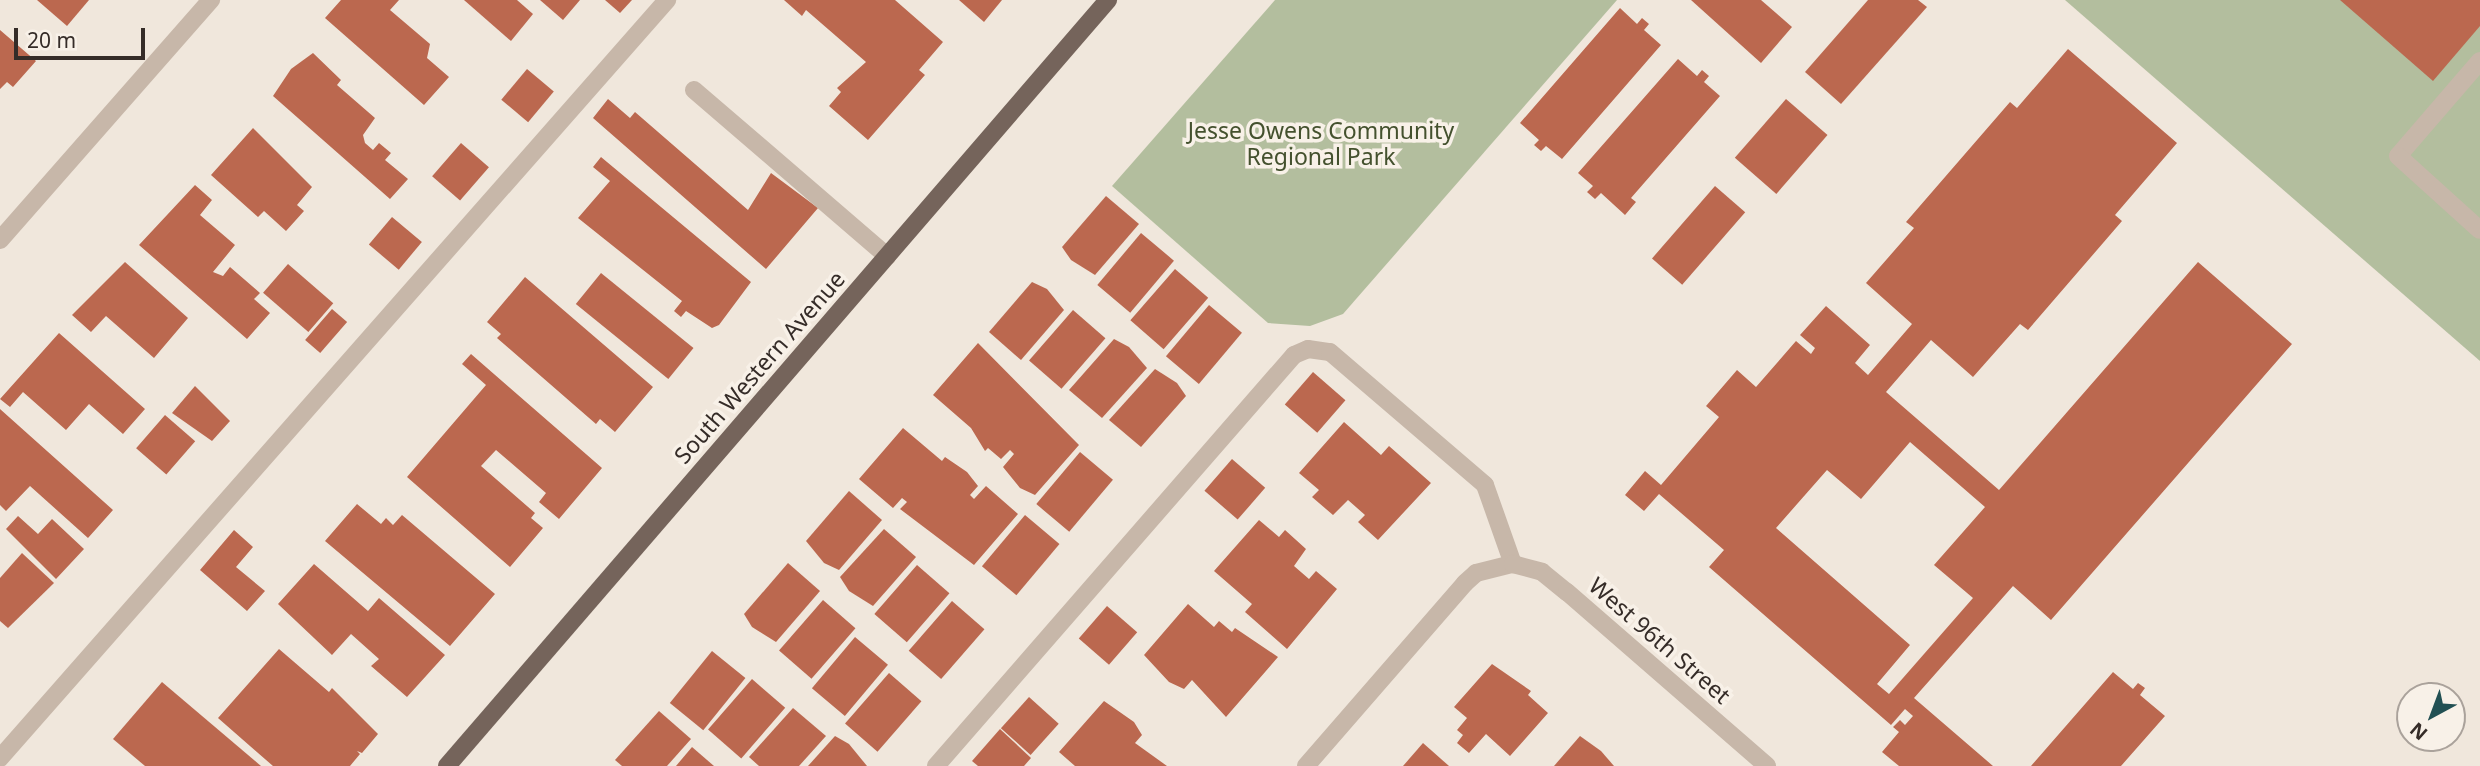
<!DOCTYPE html>
<html>
<head>
<meta charset="utf-8">
<style>
  body { margin:0 }
  #map { position:relative; width:2480px; height:766px; overflow:hidden; background:#f0e7dc; font-family:"Noto Sans",sans-serif }
  div>[style] { position:absolute }
  [style*='--x'] { left:calc(var(--x)*1px); top:calc(var(--y)*1px); width:calc(var(--w)*1px); rotate:calc(var(--a)*1deg) }
  .green>* { inset:0; background:#b3be9e }
  .building>* { inset:0; background:#bb684f; transform-origin:0 0 }
  .service>* { height:18px; margin:-9px; padding:0 9px; transform-origin:9px; border-radius:9px; background:#c7b7a9 }
  .minor>* { height:18px; margin:-9px; padding:0 9px; transform-origin:9px; border-radius:9px; background:#c7b7a9 }
  .primary>* { height:18px; margin:-9px; padding:0 9px; transform-origin:9px; border-radius:9px; background:#75645b }
  span { translate:-50% -50%; white-space:nowrap; text-align:center; line-height:1.15; -webkit-text-stroke:7px #f8f1e8; paint-order:stroke }
  .park-label { font-size:23px; color:#44512e }
  .street-label { font-size:23px; color:#352c28 }
  .north { position:absolute; left:2396px; top:682px; width:70px; height:70px; box-sizing:border-box; background:#f8f1e8; border:2px solid #aaa29b; border-radius:50%; rotate:221deg; font-size:19px; font-weight:700; line-height:28px; text-align:center; color:#352c28 }
  .north::after { content:''; display:block; margin:auto; width:24px; height:32px; background:#225053; clip-path:polygon(50% 0,100% 100%,50% 72%,0 100%) }
  .scale { position:absolute; left:14px; top:28px; width:131px; height:32px; box-sizing:border-box; border:4px solid #352c28; border-top:0; padding-left:9px; font-size:21px; line-height:24px; white-space:nowrap; color:#352c28; -webkit-text-stroke:5px #f8f1e8; paint-order:stroke }
</style>
</head>
<body>
<div id="map">
  <div class="green">
    <i style="clip-path:polygon(1275px 0,1617px 0,1343px 314px,1310px 326px,1268px 323px,1112px 186px)"></i>
    <i style="clip-path:polygon(2065px 0,2480px 0,2480px 361px)"></i>
  </div>
  <div class="building">
    <i style="clip-path:polygon(37px 0,89px 0,67px 26px)"></i>
    <i style="clip-path:polygon(341px 0,399px 0,390px 10px,430px 44px,427px 58px,449px 77px,424px 105px,325px 18px)"></i>
    <i style="clip-path:polygon(464px 0,517px 0,533px 14px,511px 41px)"></i>
    <i style="clip-path:polygon(540px 0,580px 0,563px 20px)"></i>
    <i style="clip-path:polygon(605px 0,632px 0,620px 13px)"></i>
    <i style="clip-path:polygon(784px 0,895px 0,943px 42px,919px 70px,925px 75px,868px 140px,829px 106px,841px 92px,837px 88px,866px 62px,806px 10px,802px 16px)"></i>
    <i style="clip-path:polygon(959px 0,1002px 0,984px 22px)"></i>
    <i style="clip-path:polygon(1691px 0,1761px 0,1792px 27px,1761px 63px)"></i>
    <i style="clip-path:polygon(1868px 0,1918px 0,1927px 7px,1841px 104px,1805px 72px)"></i>
    <i style="clip-path:polygon(2340px 0,2480px 0,2480px 26px,2433px 81px)"></i>
    <i style="clip-path:polygon(1620px 8px,1637px 24px,1642px 18px,1649px 24px,1644px 30px,1661px 45px,1562px 159px,1546px 146px,1541px 151px,1534px 145px,1539px 140px,1520px 123px)"></i>
    <i style="clip-path:polygon(0 30px,36px 61px,13px 87px,7px 82px,0 89px)"></i>
    <i style="clip-path:polygon(evenodd,2068px 49px,2177px 143px,2115px 215px,2122px 221px,2028px 330px,2020px 324px,1973px 377px,1931px 340px,1886px 392px,1999px 490px,2198px 262px,2292px 344px,2051px 620px,2013px 586px,1914px 698px,1993px 766px,1899px 766px,1882px 752px,1899px 732px,1893px 727px,1900px 720px,1905px 725px,1913px 716px,1905px 709px,1891px 725px,1709px 567px,1724px 550px,1659px 494px,1644px 511px,1625px 495px,1645px 471px,1661px 485px,1719px 417px,1706px 406px,1737px 370px,1756px 387px,1796px 341px,1811px 354px,1815px 348px,1800px 335px,1826px 306px,1870px 345px,1855px 363px,1868px 375px,1912px 324px,1866px 283px,1914px 228px,1906px 222px,2010px 102px,2017px 108px,2068px 49px,1910px 442px,1985px 507px,1934px 565px,1973px 598px,1889px 694px,1877px 684px,1910px 645px,1776px 528px,1827px 470px,1861px 499px,1910px 442px)"></i>
    <i style="clip-path:polygon(313px 53px,341px 80px,337px 85px,375px 118px,363px 135px,365px 143px,373px 150px,379px 143px,391px 153px,385px 160px,408px 179px,390px 199px,273px 96px,291px 69px)"></i>
    <i style="clip-path:polygon(1678px 59px,1697px 76px,1702px 70px,1709px 76px,1704px 82px,1720px 96px,1631px 198px,1636px 202px,1625px 215px,1601px 193px,1595px 199px,1587px 192px,1593px 186px,1578px 173px)"></i>
    <i style="left:527px;top:69px;width:35px;height:40px;rotate:40deg"></i>
    <i style="clip-path:polygon(608px 99px,630px 118px,635px 112px,748px 210px,771px 173px,818px 208px,766px 269px,593px 118px)"></i>
    <i style="left:1786px;top:99px;width:55px;height:78px;rotate:41deg"></i>
    <i style="clip-path:polygon(253px 128px,312px 187px,297px 205px,304px 211px,286px 231px,264px 211px,258px 217px,211px 175px)"></i>
    <i style="left:461px;top:143px;width:37px;height:44px;rotate:41deg"></i>
    <i style="clip-path:polygon(601px 157px,751px 282px,719px 325px,712px 328px,686px 311px,681px 317px,674px 311px,682px 301px,578px 218px,610px 181px,593px 167px)"></i>
    <i style="clip-path:polygon(195px 185px,212px 200px,200px 215px,235px 245px,213px 272px,223px 276px,230px 267px,260px 293px,254px 299px,270px 313px,247px 339px,139px 245px)"></i>
    <i style="left:1715px;top:186px;width:40px;height:96px;rotate:41deg"></i>
    <i style="clip-path:polygon(1106px 196px,1139px 224px,1095px 275px,1071px 260px,1062px 247px)"></i>
    <i style="left:392px;top:217px;width:39px;height:36px;rotate:40deg"></i>
    <i style="left:1141px;top:233px;width:43px;height:68px;rotate:40deg"></i>
    <i style="clip-path:polygon(125px 262px,188px 318px,154px 358px,106px 316px,91px 332px,72px 315px)"></i>
    <i style="left:288px;top:264px;width:60px;height:38px;rotate:41deg"></i>
    <i style="left:1175px;top:269px;width:44px;height:68px;rotate:41deg"></i>
    <i style="left:601px;top:273px;width:119px;height:40px;rotate:39deg"></i>
    <i style="clip-path:polygon(525px 277px,653px 387px,615px 432px,600px 419px,596px 424px,497px 338px,501px 334px,487px 322px)"></i>
    <i style="clip-path:polygon(1032px 282px,1047px 289px,1064px 310px,1021px 360px,989px 332px)"></i>
    <i style="left:1209px;top:305px;width:43px;height:67px;rotate:40deg"></i>
    <i style="left:332px;top:309px;width:20px;height:41px;rotate:41deg"></i>
    <i style="left:1073px;top:310px;width:43px;height:67px;rotate:41deg"></i>
    <i style="clip-path:polygon(59px 333px,145px 409px,123px 434px,89px 404px,66px 430px,23px 392px,10px 407px,0 399px)"></i>
    <i style="clip-path:polygon(1114px 339px,1129px 347px,1147px 368px,1102px 418px,1069px 390px)"></i>
    <i style="clip-path:polygon(978px 343px,1079px 445px,1035px 495px,1020px 488px,1003px 467px,1014px 454px,1010px 450px,1001px 459px,988px 448px,985px 451px,971px 428px,933px 395px)"></i>
    <i style="clip-path:polygon(471px 354px,602px 468px,559px 519px,539px 502px,546px 493px,496px 450px,481px 466px,535px 513px,531px 518px,543px 528px,510px 567px,407px 477px,486px 385px,462px 364px)"></i>
    <i style="clip-path:polygon(1155px 369px,1177px 383px,1186px 396px,1141px 447px,1109px 420px)"></i>
    <i style="left:1313px;top:372px;width:43px;height:43px;rotate:41deg"></i>
    <i style="clip-path:polygon(195px 386px,230px 421px,212px 441px,172px 413px)"></i>
    <i style="clip-path:polygon(0 409px,113px 510px,88px 538px,30px 486px,6px 511px,0 505px)"></i>
    <i style="left:165px;top:415px;width:40px;height:44px;rotate:41deg"></i>
    <i style="clip-path:polygon(1344px 422px,1381px 455px,1389px 446px,1431px 483px,1378px 540px,1358px 522px,1365px 515px,1348px 500px,1333px 515px,1312px 497px,1319px 490px,1299px 473px)"></i>
    <i style="clip-path:polygon(903px 428px,942px 461px,945px 457px,967px 472px,978px 486px,970px 495px,974px 499px,986px 486px,1018px 514px,974px 565px,900px 509px,907px 502px,902px 498px,893px 508px,859px 479px)"></i>
    <i style="left:1080px;top:452px;width:43px;height:68px;rotate:40deg"></i>
    <i style="left:1232px;top:459px;width:44px;height:42px;rotate:41deg"></i>
    <i style="clip-path:polygon(849px 491px,882px 520px,839px 570px,824px 563px,806px 541px)"></i>
    <i style="clip-path:polygon(357px 504px,381px 524px,386px 518px,393px 525px,402px 515px,495px 594px,450px 646px,325px 541px)"></i>
    <i style="left:1025px;top:515px;width:45px;height:67px;rotate:40deg"></i>
    <i style="clip-path:polygon(18px 516px,38px 534px,52px 519px,84px 549px,56px 579px,6px 529px)"></i>
    <i style="clip-path:polygon(1259px 520px,1279px 537px,1285px 530px,1306px 549px,1294px 566px,1309px 579px,1316px 571px,1337px 589px,1287px 649px,1245px 612px,1252px 604px,1214px 571px)"></i>
    <i style="clip-path:polygon(884px 529px,916px 557px,873px 606px,849px 591px,840px 577px)"></i>
    <i style="clip-path:polygon(234px 530px,253px 547px,236px 567px,265px 591px,247px 611px,200px 570px)"></i>
    <i style="clip-path:polygon(22px 553px,54px 583px,8px 628px,0 621px,0 578px)"></i>
    <i style="clip-path:polygon(788px 563px,820px 591px,776px 642px,752px 627px,744px 614px)"></i>
    <i style="clip-path:polygon(314px 564px,368px 611px,379px 598px,445px 655px,407px 697px,371px 666px,379px 659px,351px 634px,332px 655px,278px 604px)"></i>
    <i style="left:917px;top:565px;width:43px;height:65px;rotate:41deg"></i>
    <i style="left:823px;top:600px;width:43px;height:67px;rotate:41deg"></i>
    <i style="left:952px;top:601px;width:43px;height:66px;rotate:41deg"></i>
    <i style="clip-path:polygon(1188px 604px,1214px 627px,1219px 621px,1232px 632px,1235px 628px,1278px 657px,1226px 717px,1192px 680px,1184px 689px,1169px 682px,1144px 655px)"></i>
    <i style="left:1107px;top:606px;width:40px;height:43px;rotate:41deg"></i>
    <i style="left:855px;top:637px;width:43px;height:67px;rotate:40deg"></i>
    <i style="clip-path:polygon(279px 649px,329px 692px,332px 688px,378px 734px,362px 753px,357px 751px,360px 754px,350px 766px,273px 766px,218px 718px)"></i>
    <i style="left:712px;top:651px;width:43px;height:67px;rotate:39deg"></i>
    <i style="clip-path:polygon(1492px 664px,1531px 691px,1528px 695px,1548px 713px,1510px 756px,1486px 734px,1469px 753px,1457px 743px,1463px 735px,1457px 730px,1467px 718px,1454px 707px)"></i>
    <i style="clip-path:polygon(2113px 672px,2133px 689px,2138px 683px,2145px 688px,2140px 695px,2165px 716px,2121px 766px,2031px 766px)"></i>
    <i style="left:889px;top:673px;width:43px;height:67px;rotate:41deg"></i>
    <i style="left:752px;top:679px;width:44px;height:67px;rotate:41deg"></i>
    <i style="clip-path:polygon(162px 682px,261px 766px,145px 766px,113px 739px)"></i>
    <i style="left:1029px;top:697px;width:40px;height:42px;rotate:42deg"></i>
    <i style="clip-path:polygon(1104px 701px,1134px 722px,1142px 735px,1135px 743px,1167px 766px,1075px 766px,1059px 752px)"></i>
    <i style="clip-path:polygon(793px 708px,826px 736px,799px 766px,759px 766px,749px 757px)"></i>
    <i style="clip-path:polygon(659px 711px,691px 739px,667px 766px,622px 766px,615px 760px)"></i>
    <i style="clip-path:polygon(1000px 729px,1031px 758px,1024px 766px,978px 766px,972px 761px)"></i>
    <i style="clip-path:polygon(835px 736px,849px 744px,867px 766px,808px 766px)"></i>
    <i style="clip-path:polygon(1580px 736px,1601px 751px,1614px 766px,1554px 766px)"></i>
    <i style="clip-path:polygon(1423px 743px,1449px 766px,1403px 766px)"></i>
    <i style="clip-path:polygon(692px 747px,714px 766px,676px 766px)"></i>
  </div>
  <div class="service">
    <i style="--x:2480;--y:61;--w:125;--a:130.8"></i>
    <i style="--x:2398;--y:156;--w:110;--a:42.1"></i>
    <i style="--x:694;--y:90;--w:255;--a:40.7"></i>
    <i style="--x:0;--y:758;--w:1010;--a:-48.65"></i>
    <i style="--x:936;--y:766;--w:545;--a:-48.94"></i>
    <i style="--x:1294;--y:355;--w:15;--a:-23"></i>
    <i style="--x:1308;--y:349;--w:22;--a:8"></i>
    <i style="--x:1330;--y:352;--w:204;--a:40.6"></i>
    <i style="--x:1485;--y:485;--w:84;--a:70.5"></i>
  </div>
  <div class="minor">
    <i style="--x:0;--y:240;--w:320;--a:-48.7"></i>
    <i style="--x:1306;--y:766;--w:242;--a:-49"></i>
    <i style="--x:1465;--y:583;--w:15;--a:-42"></i>
    <i style="--x:1476;--y:573;--w:38;--a:-14"></i>
    <i style="--x:1513;--y:564;--w:30;--a:15"></i>
    <i style="--x:1542;--y:572;--w:32;--a:39"></i>
    <i style="--x:1567;--y:592;--w:265;--a:41"></i>
  </div>
  <div class="primary">
    <i style="--x:447;--y:766;--w:1012;--a:-49.21"></i>
  </div>
  <div class="park-label">
    <span style="left:1321px;top:143px">Jesse Owens Community<br>Regional Park</span>
  </div>
  <div class="street-label">
    <span style="left:759px;top:367px;rotate:-49deg">South Western Avenue</span>
    <span style="left:1660px;top:640px;rotate:41deg">West 96th Street</span>
  </div>
  <div class="north">N</div>
  <div class="scale">20 m</div>
</div>
</body>
</html>
